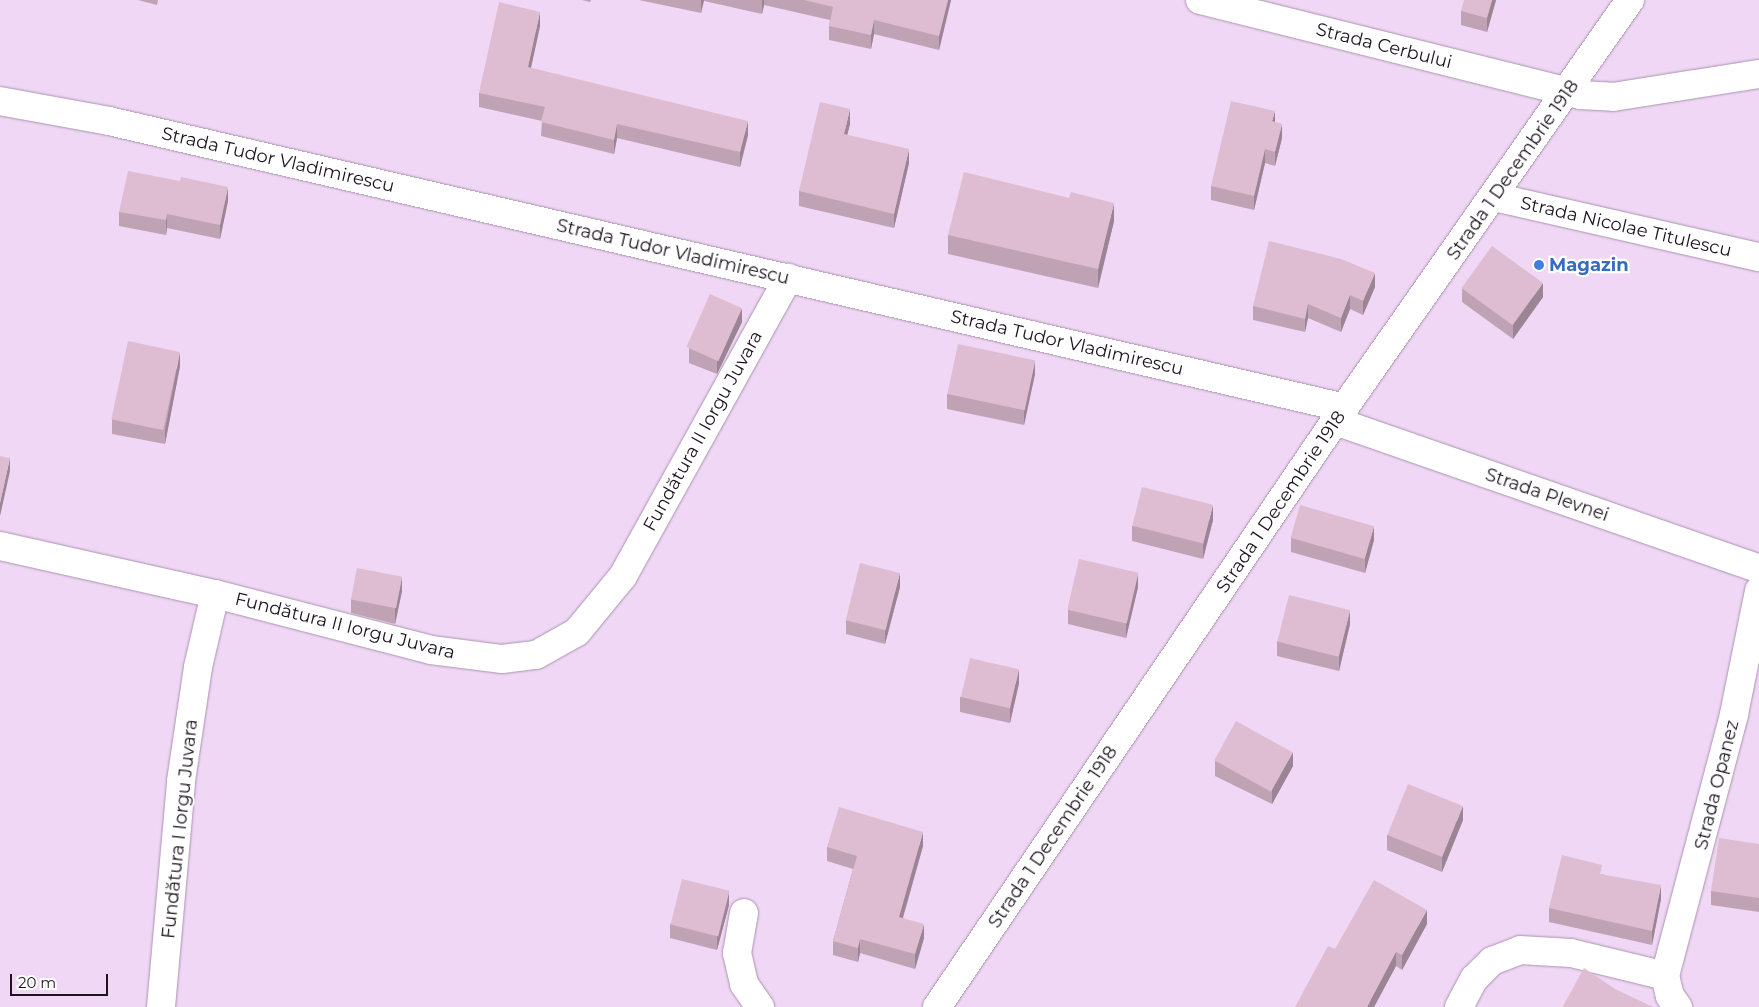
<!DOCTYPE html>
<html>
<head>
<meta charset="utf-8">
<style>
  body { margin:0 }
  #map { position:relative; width:1759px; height:1007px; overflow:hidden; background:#efd7f5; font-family:Montserrat,sans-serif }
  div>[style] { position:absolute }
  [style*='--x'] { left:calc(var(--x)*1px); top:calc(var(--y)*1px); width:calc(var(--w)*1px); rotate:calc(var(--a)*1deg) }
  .roads { filter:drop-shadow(0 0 1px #a993af) drop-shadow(0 0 1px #a993af) }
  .minor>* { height:28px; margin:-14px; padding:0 14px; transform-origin:14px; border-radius:14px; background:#fff }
  .major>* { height:28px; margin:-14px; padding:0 14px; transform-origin:14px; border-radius:14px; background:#fff }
  .wall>* { inset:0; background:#bfa3b5 }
  .shaded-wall>* { inset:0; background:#9b8493 }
  .building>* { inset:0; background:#debdd2; transform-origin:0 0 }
  .dots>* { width:14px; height:14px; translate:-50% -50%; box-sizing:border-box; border:2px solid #fff; border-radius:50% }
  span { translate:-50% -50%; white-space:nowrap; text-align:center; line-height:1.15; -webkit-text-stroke:4.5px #fff; paint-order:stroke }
  .street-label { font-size:18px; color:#1c131e }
  .shop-label { font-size:18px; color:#366cbe; font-weight:700 }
  .left { translate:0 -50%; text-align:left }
  .scale { position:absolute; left:10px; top:974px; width:98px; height:22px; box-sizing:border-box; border:2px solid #1c131e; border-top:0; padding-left:6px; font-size:15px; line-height:18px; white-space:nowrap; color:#1c131e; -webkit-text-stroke:4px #fff; paint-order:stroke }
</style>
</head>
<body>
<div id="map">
  <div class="roads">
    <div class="minor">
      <i style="--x:1200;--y:0;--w:392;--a:14"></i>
      <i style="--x:1580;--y:95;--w:33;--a:3"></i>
      <i style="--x:1613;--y:97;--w:148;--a:-9"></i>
      <i style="--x:0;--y:101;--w:111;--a:10.4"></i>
      <i style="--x:109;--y:121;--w:1269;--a:13.07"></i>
      <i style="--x:1494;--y:197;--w:272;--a:12.8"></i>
      <i style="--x:1335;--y:421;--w:449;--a:19.2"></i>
      <i style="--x:0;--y:546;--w:220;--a:12.6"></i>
      <i style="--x:215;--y:594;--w:223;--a:14.5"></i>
      <i style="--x:431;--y:650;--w:72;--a:7.2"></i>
      <i style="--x:502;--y:659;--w:34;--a:-7"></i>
      <i style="--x:536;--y:655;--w:47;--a:-29.3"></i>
      <i style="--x:577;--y:632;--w:72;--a:-50.6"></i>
      <i style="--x:623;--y:576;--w:341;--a:-61"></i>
      <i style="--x:744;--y:913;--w:41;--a:99.9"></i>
      <i style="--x:737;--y:953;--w:32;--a:77"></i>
      <i style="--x:744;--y:984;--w:28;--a:55"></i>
      <i style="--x:161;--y:1007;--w:227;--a:-84.9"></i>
      <i style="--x:181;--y:781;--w:115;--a:-81.5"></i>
      <i style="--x:198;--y:667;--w:75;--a:-76.9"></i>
      <i style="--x:1459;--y:1007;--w:32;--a:-62"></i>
      <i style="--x:1474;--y:979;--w:25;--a:-45"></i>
      <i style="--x:1492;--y:961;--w:30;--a:-21"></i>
      <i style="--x:1520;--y:950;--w:51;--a:3.4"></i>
      <i style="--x:1571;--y:953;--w:97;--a:13.7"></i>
      <i style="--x:1678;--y:1007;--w:14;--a:-126"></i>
      <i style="--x:1670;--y:996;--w:21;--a:-104"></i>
      <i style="--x:1665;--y:976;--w:271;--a:-75.2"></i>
      <i style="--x:1734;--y:714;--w:126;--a:-78.5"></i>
    </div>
    <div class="major">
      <i style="--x:937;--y:1007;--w:708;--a:-55.82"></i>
      <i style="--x:1335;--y:421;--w:514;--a:-54.98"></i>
    </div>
  </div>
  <div class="wall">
    <i style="clip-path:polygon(138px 0,158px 0,157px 5px)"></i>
    <i style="clip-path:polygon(582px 0,591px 0,590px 2px)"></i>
    <i style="clip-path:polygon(639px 0,951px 0,939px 50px,874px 34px,871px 49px,829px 40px,829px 26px,830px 20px,764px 5px,762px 14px,704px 1px,701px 13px)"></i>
    <i style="clip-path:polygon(1496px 0,1487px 32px,1461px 25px,1461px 11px)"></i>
    <i style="clip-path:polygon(540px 26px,531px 68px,748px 135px,740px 167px,617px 138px,614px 154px,541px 136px,542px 121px,479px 107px,479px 93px)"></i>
    <i style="clip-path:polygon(1275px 122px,1282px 138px,1275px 166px,1265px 163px,1254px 210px,1211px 200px,1211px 186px)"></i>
    <i style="clip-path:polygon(850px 124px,847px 135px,909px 163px,894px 228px,799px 206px,799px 191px)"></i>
    <i style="clip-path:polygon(228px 201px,220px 239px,167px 228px,166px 235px,119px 226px,119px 212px)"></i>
    <i style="clip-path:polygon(1114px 221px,1098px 288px,948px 254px,948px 235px)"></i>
    <i style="clip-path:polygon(1375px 287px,1363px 315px,1350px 309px,1341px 332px,1308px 318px,1305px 332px,1253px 320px,1253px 306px)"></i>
    <i style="clip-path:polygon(1462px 288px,1543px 297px,1513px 339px,1462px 302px)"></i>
    <i style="clip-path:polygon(742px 322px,717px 374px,689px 363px,689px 348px)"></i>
    <i style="clip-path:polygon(180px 366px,165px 444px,112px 434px,112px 419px)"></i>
    <i style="clip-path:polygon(1035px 374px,1024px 425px,947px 409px,947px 394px)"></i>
    <i style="clip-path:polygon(1213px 520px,1203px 559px,1132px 541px,1132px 526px)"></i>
    <i style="clip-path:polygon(1291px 538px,1374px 540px,1365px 573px,1291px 552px)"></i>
    <i style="clip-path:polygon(900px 587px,885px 644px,846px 634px,846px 620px)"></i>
    <i style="clip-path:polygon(1138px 587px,1126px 638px,1068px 624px,1068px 610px)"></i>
    <i style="clip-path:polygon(402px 591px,395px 624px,351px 613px,351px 599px)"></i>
    <i style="clip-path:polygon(1350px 624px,1339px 671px,1277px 656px,1277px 641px)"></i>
    <i style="clip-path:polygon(1019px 683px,1010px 723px,960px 712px,960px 697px)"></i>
    <i style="clip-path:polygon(1215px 761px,1293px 766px,1272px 804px,1215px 776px)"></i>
    <i style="clip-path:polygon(1463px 820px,1442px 872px,1387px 850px,1387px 835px)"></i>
    <i style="clip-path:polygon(1759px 844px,1759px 912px,1711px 905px,1711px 891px)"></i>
    <i style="clip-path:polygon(923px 846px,903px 918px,924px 938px,915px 969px,860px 953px,858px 962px,833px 955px,833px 941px,853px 869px,827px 861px,827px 847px)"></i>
    <i style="clip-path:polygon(1602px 874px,1661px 899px,1652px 945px,1549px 922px,1549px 908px)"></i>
    <i style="clip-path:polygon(729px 905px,717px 950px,670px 938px,670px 924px)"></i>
    <i style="clip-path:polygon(1427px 924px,1402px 970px,1396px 966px,1374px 1007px,1335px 949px)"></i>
  </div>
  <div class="shaded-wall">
    <i style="clip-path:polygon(701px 0,704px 0,701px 13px)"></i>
    <i style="clip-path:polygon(762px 0,764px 0,764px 5px,762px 14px)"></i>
    <i style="clip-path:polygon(948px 0,951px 0,939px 50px,939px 36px)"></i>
    <i style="clip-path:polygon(1492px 0,1496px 0,1487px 32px,1487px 18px)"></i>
    <i style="clip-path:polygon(540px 12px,540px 26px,528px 81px,528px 67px)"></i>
    <i style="clip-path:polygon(874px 20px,874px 34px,871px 49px,871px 35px)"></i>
    <i style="clip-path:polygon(850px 109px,850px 124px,844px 148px,844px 134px)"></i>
    <i style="clip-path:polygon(1275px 111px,1275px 125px,1272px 121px)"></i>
    <i style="clip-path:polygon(748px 121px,748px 135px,740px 167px,740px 152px)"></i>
    <i style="clip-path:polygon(617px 124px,617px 138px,614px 154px,614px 140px)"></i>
    <i style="clip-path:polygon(1282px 124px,1282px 138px,1275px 166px,1275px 152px)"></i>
    <i style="clip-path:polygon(909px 149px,909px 163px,894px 228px,894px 214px)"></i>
    <i style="clip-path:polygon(1265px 149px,1265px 163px,1254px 210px,1254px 196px)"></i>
    <i style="clip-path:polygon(228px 187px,228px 201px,220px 239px,220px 225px)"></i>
    <i style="clip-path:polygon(1114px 203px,1114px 221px,1098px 288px,1098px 269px)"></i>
    <i style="clip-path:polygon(167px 214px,167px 228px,166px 235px,166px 220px)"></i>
    <i style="clip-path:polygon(1375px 273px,1375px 287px,1363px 315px,1363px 301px)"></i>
    <i style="clip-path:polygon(1543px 283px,1543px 297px,1513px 339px,1513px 325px)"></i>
    <i style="clip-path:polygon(1350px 295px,1350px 309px,1341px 332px,1341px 318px)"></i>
    <i style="clip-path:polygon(1308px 304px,1308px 318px,1305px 332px,1305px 319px)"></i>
    <i style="clip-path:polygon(742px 308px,742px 322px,717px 374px,717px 360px)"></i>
    <i style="clip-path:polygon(180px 352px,180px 366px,165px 444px,165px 430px)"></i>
    <i style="clip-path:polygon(1035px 360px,1035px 374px,1024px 425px,1024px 411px)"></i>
    <i style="clip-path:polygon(10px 458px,10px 471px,0 516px,0 503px)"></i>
    <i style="clip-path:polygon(1213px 505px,1213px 520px,1203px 559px,1203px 545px)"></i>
    <i style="clip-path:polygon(1374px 526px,1374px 540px,1365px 573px,1365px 558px)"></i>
    <i style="clip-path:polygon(900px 573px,900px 587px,885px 644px,885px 630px)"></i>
    <i style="clip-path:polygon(1138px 573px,1138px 587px,1126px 638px,1126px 623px)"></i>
    <i style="clip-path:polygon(402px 577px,402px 591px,395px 624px,395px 610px)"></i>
    <i style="clip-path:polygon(1350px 610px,1350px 624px,1339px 671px,1339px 656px)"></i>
    <i style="clip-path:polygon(1019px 669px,1019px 683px,1010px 723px,1010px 709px)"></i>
    <i style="clip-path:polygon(1293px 752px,1293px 766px,1272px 804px,1272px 789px)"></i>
    <i style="clip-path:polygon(1463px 806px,1463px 820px,1442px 872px,1442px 857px)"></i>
    <i style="clip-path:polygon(923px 832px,923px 846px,899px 931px,899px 917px)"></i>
    <i style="clip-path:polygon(1661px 885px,1661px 899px,1652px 945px,1652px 931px)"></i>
    <i style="clip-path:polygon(729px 891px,729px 905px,717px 950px,717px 936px)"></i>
    <i style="clip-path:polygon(1427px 910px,1427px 924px,1402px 970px,1402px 955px)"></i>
    <i style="clip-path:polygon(924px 924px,924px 938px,915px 969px,915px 954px)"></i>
    <i style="clip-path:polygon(860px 939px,860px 953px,858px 962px,858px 948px)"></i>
    <i style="clip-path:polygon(1396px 952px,1396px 966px,1374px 1007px,1367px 1007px)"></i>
  </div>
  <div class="building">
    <i style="clip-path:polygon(804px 0,948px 0,939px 36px,874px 20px,871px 35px,829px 26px,833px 7px)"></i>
    <i style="clip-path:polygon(1464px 0,1492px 0,1487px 18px,1461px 11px)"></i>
    <i style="clip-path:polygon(499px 2px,540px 12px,528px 67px,748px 121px,740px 152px,617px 124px,614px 140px,541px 122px,545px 107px,479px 93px)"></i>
    <i style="clip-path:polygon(1231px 101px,1275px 111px,1272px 121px,1282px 124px,1275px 152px,1265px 149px,1254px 196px,1211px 186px)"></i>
    <i style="clip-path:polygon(820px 102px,850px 109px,844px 134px,909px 149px,894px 214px,799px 191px)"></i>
    <i style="clip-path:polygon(128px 171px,180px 181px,181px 177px,228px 187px,220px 225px,167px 214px,166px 220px,119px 212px)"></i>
    <i style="clip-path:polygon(964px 172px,1069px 198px,1071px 192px,1114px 203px,1098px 269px,948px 235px)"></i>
    <i style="clip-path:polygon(1269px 241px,1341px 259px,1375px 273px,1363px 301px,1350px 295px,1341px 318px,1308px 304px,1305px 319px,1253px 306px)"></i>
    <i style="left:1492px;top:246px;width:63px;height:52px;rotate:36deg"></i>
    <i style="left:710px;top:294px;width:35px;height:58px;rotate:24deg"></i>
    <i style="left:128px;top:341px;width:53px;height:80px;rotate:12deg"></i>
    <i style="left:958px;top:344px;width:79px;height:51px;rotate:12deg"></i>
    <i style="clip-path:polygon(0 456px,10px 458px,0 503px)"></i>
    <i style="left:1142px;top:487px;width:73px;height:40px;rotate:14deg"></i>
    <i style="left:1300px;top:505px;width:77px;height:34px;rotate:16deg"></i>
    <i style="left:1079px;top:559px;width:61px;height:52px;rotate:13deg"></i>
    <i style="left:860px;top:563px;width:41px;height:59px;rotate:14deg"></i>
    <i style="left:357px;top:568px;width:46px;height:32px;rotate:11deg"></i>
    <i style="left:1289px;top:595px;width:63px;height:48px;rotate:14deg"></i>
    <i style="left:970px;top:658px;width:50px;height:40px;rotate:13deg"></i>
    <i style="left:1236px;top:721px;width:65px;height:45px;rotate:29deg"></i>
    <i style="left:1408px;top:784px;width:59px;height:55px;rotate:22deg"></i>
    <i style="clip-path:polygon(839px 807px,923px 832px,899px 917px,924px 924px,915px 954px,860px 939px,858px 948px,833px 941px,857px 856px,827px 847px)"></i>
    <i style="clip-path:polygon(1719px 838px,1759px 844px,1759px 898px,1711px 891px)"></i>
    <i style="clip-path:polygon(1562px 855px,1602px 865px,1600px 874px,1661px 885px,1652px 931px,1549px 908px)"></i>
    <i style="left:682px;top:879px;width:49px;height:47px;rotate:14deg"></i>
    <i style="clip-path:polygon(1374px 880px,1427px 910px,1402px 955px,1396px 952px,1367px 1007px,1295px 1007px,1328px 946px,1335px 949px)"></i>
    <i style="clip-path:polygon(1584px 968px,1615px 989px,1653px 1007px,1564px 1007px,1563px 1006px)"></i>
  </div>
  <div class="dots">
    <i style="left:1539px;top:265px;background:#3f7fe0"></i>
  </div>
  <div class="street-label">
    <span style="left:1384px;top:46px;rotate:14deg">Strada Cerbului</span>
    <span style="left:278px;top:160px;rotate:13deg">Strada Tudor Vladimirescu</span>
    <span style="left:1513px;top:170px;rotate:-55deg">Strada 1 Decembrie 1918</span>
    <span style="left:1626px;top:227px;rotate:13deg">Strada Nicolae Titulescu</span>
    <span style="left:673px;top:252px;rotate:13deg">Strada Tudor Vladimirescu</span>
    <span style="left:1067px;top:343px;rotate:13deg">Strada Tudor Vladimirescu</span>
    <span style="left:703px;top:431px;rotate:-61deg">Fundătura II Iorgu Juvara</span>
    <span style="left:1547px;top:495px;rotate:19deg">Strada Plevnei</span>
    <span style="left:1281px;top:502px;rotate:-56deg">Strada 1 Decembrie 1918</span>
    <span style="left:345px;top:626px;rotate:14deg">Fundătura II Iorgu Juvara</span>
    <span style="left:1717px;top:785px;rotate:-76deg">Strada Opanez</span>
    <span style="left:180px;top:829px;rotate:-84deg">Fundătura I Iorgu Juvara</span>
    <span style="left:1053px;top:837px;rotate:-56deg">Strada 1 Decembrie 1918</span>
  </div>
  <div class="shop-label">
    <span class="left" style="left:1549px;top:265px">Magazin</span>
  </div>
  <div class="scale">20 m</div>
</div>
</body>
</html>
